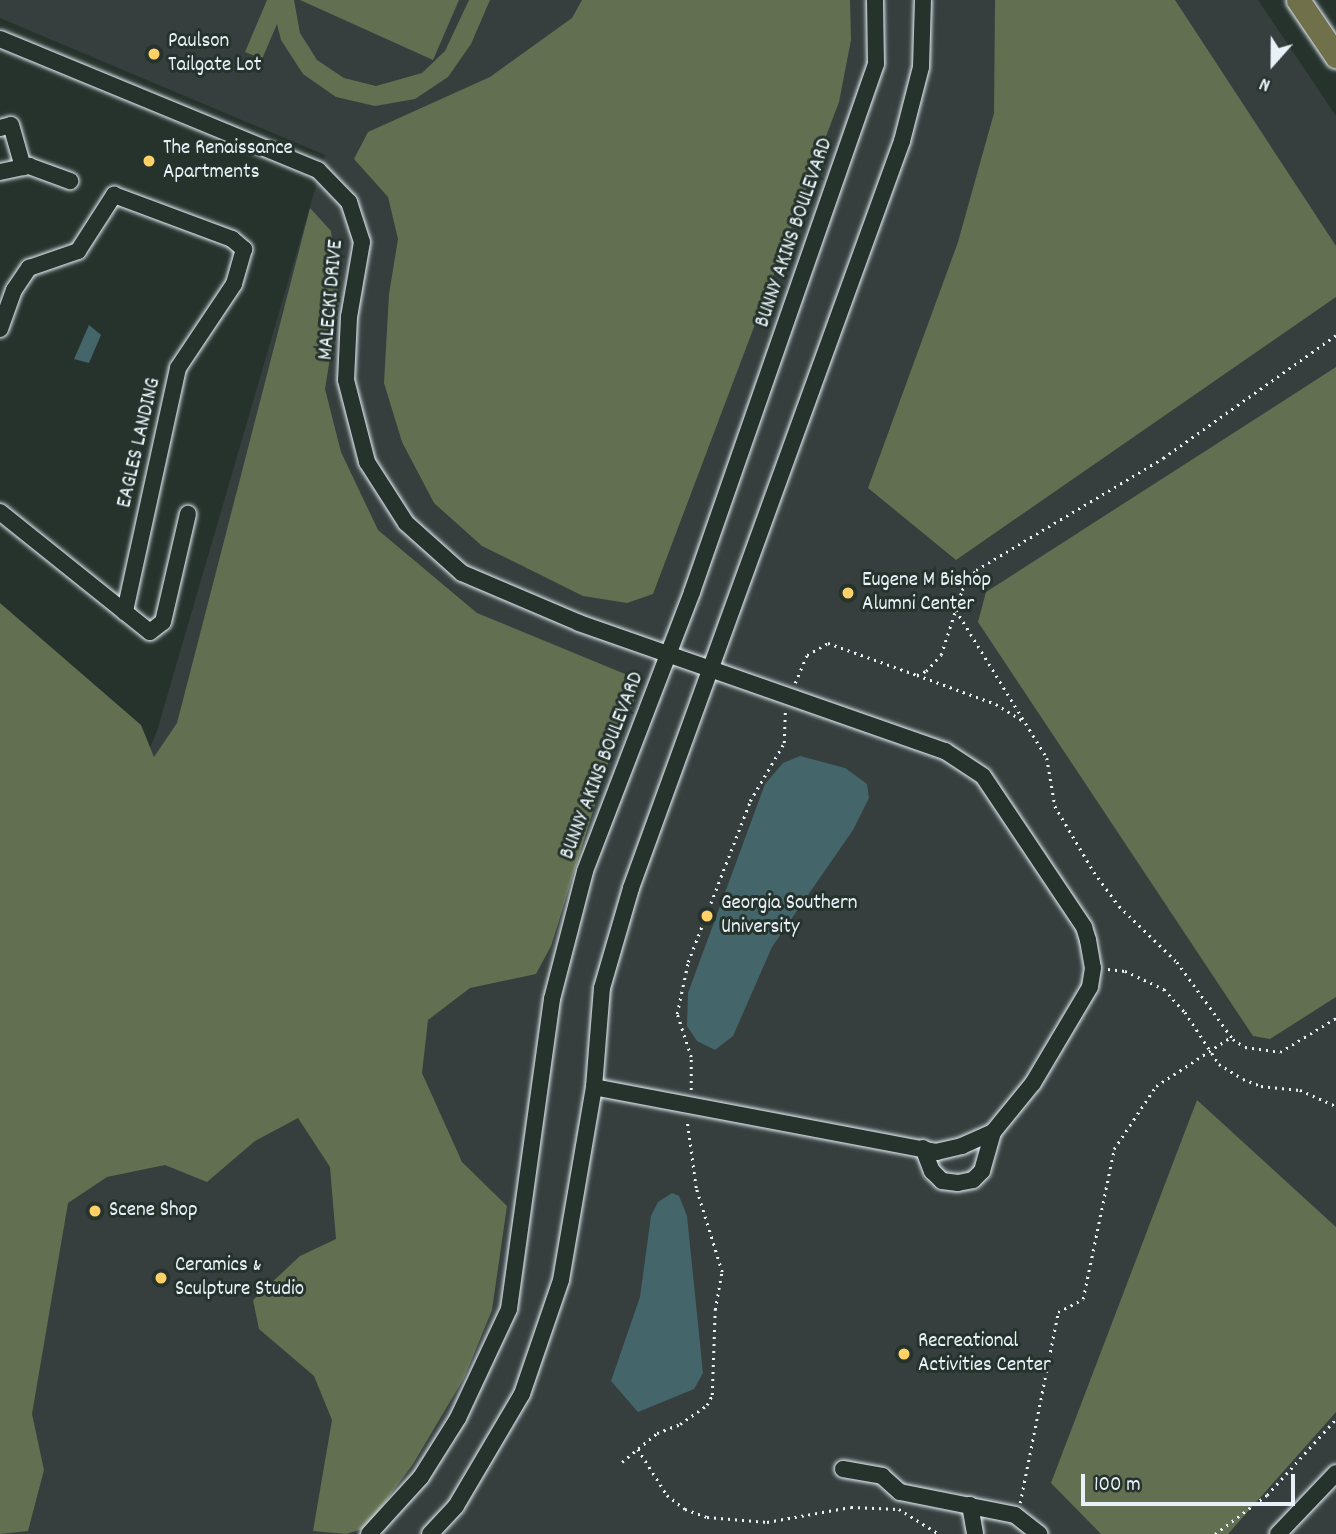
<!DOCTYPE html>
<html>
<head>
<meta charset="utf-8">
<style>
  body { margin:0 }
  #map { position:relative; width:1336px; height:1534px; overflow:hidden; background:#26332d; font-family:Dekko,sans-serif }
  div>[style] { position:absolute }
  [style*='--x'] { left:calc(var(--x)*1px); top:calc(var(--y)*1px); width:calc(var(--w)*1px); rotate:calc(var(--a)*1deg) }
  .built>* { inset:0; background:#363f3e }
  .green>* { inset:0; background:#626f50 }
  .water>* { inset:0; background:#44666a }
  .path>* { height:2.5px; margin-top:-1.25px; transform-origin:0; background:repeating-linear-gradient(90deg,#e8f1f8 0 2px,transparent 0 7px) }
  .roads { filter:drop-shadow(0 0 2px #e8f1f8) drop-shadow(0 0 2px #e8f1f8) }
  .minor>* { height:16px; margin:-8px; padding:0 8px; transform-origin:8px; border-radius:8px; background:#26332d }
  .highway>* { height:23px; margin:-11.5px; padding:0 11.5px; transform-origin:11.5px; border-radius:11.5px; background:#70704a }
  .dots>* { width:19px; height:19px; translate:-50% -50%; box-sizing:border-box; border:4px solid #26332d; border-radius:50% }
  span { translate:-50% -50%; white-space:nowrap; text-align:center; line-height:1.15; -webkit-text-stroke:6px #26332d; paint-order:stroke }
  .poi-label { font-size:21px; color:#e8f1f8 }
  .left { translate:0 -50%; text-align:left }
  .street-label { font-size:21px; color:#e8f1f8 }
  .north { position:absolute; left:1238px; top:28px; width:70px; height:70px; -webkit-text-stroke:5px #26332d; paint-order:stroke; rotate:201deg; font-size:19px; font-weight:700; line-height:28px; text-align:center; color:#e8f1f8 }
  .north::after { content:''; display:block; margin:auto; width:24px; height:32px; background:#e8f1f8; clip-path:polygon(50% 0,100% 100%,50% 72%,0 100%) }
  .scale { position:absolute; left:1081px; top:1474px; width:214px; height:32px; box-sizing:border-box; border:4px solid #e8f1f8; border-top:0; padding-left:9px; font-size:21px; line-height:24px; white-space:nowrap; color:#e8f1f8; -webkit-text-stroke:5px #26332d; paint-order:stroke }
</style>
</head>
<body>
<div id="map">
  <div class="built">
    <i style="clip-path:polygon(0 0,1258px 0,1336px 116px,1336px 1534px,0 1534px,0 1101px,157px 731px,325px 155px,0 18px)"></i>
  </div>
  <div class="green">
    <i style="clip-path:polygon(267px 0,294px 0,300px 33px,317px 60px,344px 78px,376px 86px,422px 73px,445px 51px,469px 0,490px 0,471px 44px,448px 77px,415px 99px,375px 106px,336px 97px,303px 74px,281px 40px,277px 24px,262px 59px,245px 52px)"></i>
    <i style="clip-path:polygon(300px 0,459px 0,433px 60px)"></i>
    <i style="clip-path:polygon(582px 0,850px 0,851px 40px,839px 102px,653px 594px,627px 603px,583px 596px,482px 546px,434px 503px,402px 442px,384px 383px,389px 294px,398px 239px,388px 197px,354px 159px,368px 132px,490px 77px,572px 18px)"></i>
    <i style="clip-path:polygon(995px 0,1175px 0,1336px 246px,1336px 297px,956px 560px,868px 488px,958px 242px,994px 113px)"></i>
    <i style="clip-path:polygon(310px 208px,331px 231px,339px 302px,325px 389px,341px 452px,378px 530px,477px 613px,642px 681px,607px 766px,551px 946px,536px 974px,470px 988px,428px 1020px,422px 1073px,462px 1162px,507px 1206px,492px 1310px,464px 1378px,413px 1464px,366px 1528px,346px 1534px,313px 1531px,332px 1420px,314px 1376px,259px 1329px,253px 1300px,300px 1256px,336px 1239px,330px 1167px,298px 1118px,255px 1141px,207px 1182px,165px 1165px,107px 1177px,68px 1203px,32px 1414px,44px 1470px,28px 1531px,0 1534px,0 603px,141px 725px,154px 757px,177px 723px)"></i>
    <i style="clip-path:polygon(1336px 367px,1336px 997px,1270px 1039px,1253px 1036px,978px 622px,986px 592px)"></i>
    <i style="clip-path:polygon(1197px 1100px,1336px 1227px,1336px 1412px,1228px 1534px,1101px 1534px,1051px 1483px)"></i>
  </div>
  <div class="water">
    <i style="clip-path:polygon(89px 325px,101px 335px,89px 363px,74px 359px)"></i>
    <i style="clip-path:polygon(800px 756px,845px 768px,867px 784px,869px 798px,853px 830px,772px 947px,733px 1036px,715px 1050px,697px 1041px,687px 1026px,688px 993px,765px 784px,783px 763px)"></i>
    <i style="clip-path:polygon(672px 1193px,679px 1196px,687px 1216px,703px 1373px,694px 1389px,638px 1412px,611px 1381px,640px 1297px,651px 1216px,658px 1202px)"></i>
  </div>
  <div class="path">
    <i style="--x:956;--y:610;--w:174;--a:58.4"></i>
    <i style="--x:1047;--y:758;--w:49;--a:80.5"></i>
    <i style="--x:1055;--y:806;--w:77;--a:59.4"></i>
    <i style="--x:1094;--y:872;--w:42;--a:53.7"></i>
    <i style="--x:1119;--y:906;--w:81;--a:44"></i>
    <i style="--x:1177;--y:962;--w:95;--a:54"></i>
    <i style="--x:1233;--y:1039;--w:14;--a:34"></i>
    <i style="--x:1245;--y:1047;--w:35;--a:8"></i>
    <i style="--x:1280;--y:1052;--w:66;--a:-31.3"></i>
    <i style="--x:917;--y:675;--w:84;--a:20.2"></i>
    <i style="--x:996;--y:704;--w:32;--a:32"></i>
    <i style="--x:795;--y:683;--w:30;--a:-67"></i>
    <i style="--x:807;--y:655;--w:24;--a:-30"></i>
    <i style="--x:828;--y:643;--w:95;--a:19.8"></i>
    <i style="--x:917;--y:675;--w:10;--a:-24"></i>
    <i style="--x:926;--y:671;--w:22;--a:-47"></i>
    <i style="--x:941;--y:655;--w:68;--a:-72.1"></i>
    <i style="--x:962;--y:590;--w:24;--a:-55"></i>
    <i style="--x:976;--y:570;--w:218;--a:-30.9"></i>
    <i style="--x:1163;--y:458;--w:212;--a:-35.4"></i>
    <i style="--x:1108;--y:969;--w:17;--a:7"></i>
    <i style="--x:1125;--y:971;--w:43;--a:24.8"></i>
    <i style="--x:1164;--y:989;--w:31;--a:48"></i>
    <i style="--x:1185;--y:1012;--w:62;--a:56.8"></i>
    <i style="--x:1219;--y:1064;--w:28;--a:32"></i>
    <i style="--x:1243;--y:1079;--w:19;--a:21"></i>
    <i style="--x:1261;--y:1086;--w:39;--a:6"></i>
    <i style="--x:1300;--y:1090;--w:39;--a:24"></i>
    <i style="--x:691;--y:1090;--w:33;--a:-90"></i>
    <i style="--x:691;--y:1057;--w:45;--a:-108"></i>
    <i style="--x:677;--y:1014;--w:53;--a:-78.1"></i>
    <i style="--x:688;--y:962;--w:173;--a:-68.9"></i>
    <i style="--x:750;--y:801;--w:67;--a:-59.6"></i>
    <i style="--x:784;--y:743;--w:31;--a:-88"></i>
    <i style="--x:638;--y:1449;--w:54;--a:57.8"></i>
    <i style="--x:667;--y:1495;--w:23;--a:38"></i>
    <i style="--x:685;--y:1509;--w:23;--a:20"></i>
    <i style="--x:707;--y:1517;--w:60;--a:4.8"></i>
    <i style="--x:767;--y:1522;--w:85;--a:-10.1"></i>
    <i style="--x:851;--y:1507;--w:48;--a:2.4"></i>
    <i style="--x:899;--y:1509;--w:47;--a:32"></i>
    <i style="--x:622;--y:1462;--w:45;--a:-39.6"></i>
    <i style="--x:657;--y:1433;--w:25;--a:-21"></i>
    <i style="--x:680;--y:1424;--w:33;--a:-35"></i>
    <i style="--x:707;--y:1405;--w:11;--a:-63"></i>
    <i style="--x:712;--y:1395;--w:85;--a:-88"></i>
    <i style="--x:715;--y:1310;--w:39;--a:-80"></i>
    <i style="--x:722;--y:1272;--w:88;--a:-107.2"></i>
    <i style="--x:696;--y:1188;--w:68;--a:-97.7"></i>
    <i style="--x:1020;--y:1503;--w:195;--a:-78.7"></i>
    <i style="--x:1058;--y:1312;--w:28;--a:-27"></i>
    <i style="--x:1083;--y:1299;--w:153;--a:-78.3"></i>
    <i style="--x:1114;--y:1149;--w:76;--a:-56.3"></i>
    <i style="--x:1156;--y:1086;--w:90;--a:-33.2"></i>
    <i style="--x:1215;--y:1534;--w:65;--a:-36.9"></i>
    <i style="--x:1267;--y:1495;--w:103;--a:-47.8"></i>
  </div>
  <div class="roads">
    <div class="minor">
      <i style="--x:0;--y:39;--w:344;--a:22.4"></i>
      <i style="--x:318;--y:170;--w:45;--a:45.9"></i>
      <i style="--x:349;--y:202;--w:42;--a:72"></i>
      <i style="--x:362;--y:242;--w:76;--a:99.8"></i>
      <i style="--x:349;--y:317;--w:63;--a:92.7"></i>
      <i style="--x:346;--y:380;--w:85;--a:75.6"></i>
      <i style="--x:367;--y:462;--w:72;--a:57.4"></i>
      <i style="--x:406;--y:523;--w:75;--a:41.8"></i>
      <i style="--x:462;--y:573;--w:127;--a:23.1"></i>
      <i style="--x:579;--y:623;--w:388;--a:19.3"></i>
      <i style="--x:945;--y:751;--w:45;--a:33.3"></i>
      <i style="--x:983;--y:776;--w:182;--a:56.2"></i>
      <i style="--x:1084;--y:927;--w:14;--a:73"></i>
      <i style="--x:1088;--y:940;--w:28;--a:80"></i>
      <i style="--x:1093;--y:968;--w:19;--a:99"></i>
      <i style="--x:1090;--y:987;--w:112;--a:120.7"></i>
      <i style="--x:1033;--y:1083;--w:63;--a:129.2"></i>
      <i style="--x:993;--y:1132;--w:34;--a:156"></i>
      <i style="--x:962;--y:1146;--w:26;--a:167"></i>
      <i style="--x:937;--y:1152;--w:349;--a:-169.3"></i>
      <i style="--x:0;--y:128;--w:11;--a:-15"></i>
      <i style="--x:11;--y:125;--w:44;--a:74.1"></i>
      <i style="--x:0;--y:172;--w:30;--a:-12"></i>
      <i style="--x:29;--y:166;--w:44;--a:20.1"></i>
      <i style="--x:0;--y:329;--w:41;--a:-70.3"></i>
      <i style="--x:14;--y:290;--w:27;--a:-56"></i>
      <i style="--x:29;--y:268;--w:52;--a:-19.1"></i>
      <i style="--x:78;--y:251;--w:67;--a:-57.3"></i>
      <i style="--x:114;--y:195;--w:126;--a:20.4"></i>
      <i style="--x:232;--y:239;--w:16;--a:40"></i>
      <i style="--x:244;--y:249;--w:36;--a:106"></i>
      <i style="--x:234;--y:284;--w:101;--a:123.7"></i>
      <i style="--x:178;--y:368;--w:250;--a:102.3"></i>
      <i style="--x:0;--y:512;--w:192;--a:38.7"></i>
      <i style="--x:150;--y:632;--w:16;--a:-38"></i>
      <i style="--x:163;--y:622;--w:111;--a:-77"></i>
      <i style="--x:923;--y:1148;--w:25;--a:69"></i>
      <i style="--x:932;--y:1171;--w:14;--a:45"></i>
      <i style="--x:942;--y:1181;--w:16;--a:7"></i>
      <i style="--x:958;--y:1183;--w:15;--a:-11"></i>
      <i style="--x:973;--y:1180;--w:13;--a:-45"></i>
      <i style="--x:982;--y:1171;--w:41;--a:-74.2"></i>
      <i style="--x:843;--y:1469;--w:40;--a:10"></i>
      <i style="--x:882;--y:1476;--w:24;--a:42"></i>
      <i style="--x:900;--y:1492;--w:117;--a:11.3"></i>
      <i style="--x:1015;--y:1515;--w:31;--a:38"></i>
      <i style="--x:970;--y:1505;--w:29;--a:80"></i>
      <i style="--x:369;--y:1534;--w:77;--a:-47.6"></i>
      <i style="--x:421;--y:1477;--w:70;--a:-57.9"></i>
      <i style="--x:458;--y:1418;--w:120;--a:-64.9"></i>
      <i style="--x:509;--y:1309;--w:313;--a:-82.1"></i>
      <i style="--x:552;--y:999;--w:132;--a:-75.5"></i>
      <i style="--x:585;--y:871;--w:299;--a:-69"></i>
      <i style="--x:692;--y:592;--w:559;--a:-70.79"></i>
      <i style="--x:876;--y:64;--w:64;--a:-90.9"></i>
      <i style="--x:430;--y:1534;--w:38;--a:-47"></i>
      <i style="--x:456;--y:1506;--w:130;--a:-59.5"></i>
      <i style="--x:522;--y:1394;--w:120;--a:-71.1"></i>
      <i style="--x:561;--y:1280;--w:196;--a:-80.3"></i>
      <i style="--x:594;--y:1087;--w:99;--a:-85.4"></i>
      <i style="--x:602;--y:988;--w:104;--a:-73.8"></i>
      <i style="--x:631;--y:888;--w:795;--a:-70.06"></i>
      <i style="--x:902;--y:141;--w:76;--a:-75.6"></i>
      <i style="--x:921;--y:67;--w:67;--a:-88.3"></i>
      <i style="--x:1278;--y:1534;--w:84;--a:-46.4"></i>
    </div>
    <div class="highway">
      <i style="--x:1298;--y:0;--w:68;--a:55.8"></i>
    </div>
  </div>
  <div class="dots">
    <i style="left:154px;top:54px;background:#ffd166"></i>
    <i style="left:149px;top:161px;background:#ffd166"></i>
    <i style="left:848px;top:593px;background:#ffd166"></i>
    <i style="left:707px;top:916px;background:#ffd166"></i>
    <i style="left:95px;top:1211px;background:#ffd166"></i>
    <i style="left:161px;top:1278px;background:#ffd166"></i>
    <i style="left:904px;top:1354px;background:#ffd166"></i>
  </div>
  <div class="poi-label">
    <span class="left" style="left:168px;top:54px">Paulson<br>Tailgate Lot</span>
    <span class="left" style="left:163px;top:161px">The Renaissance<br>Apartments</span>
    <span class="left" style="left:862px;top:593px">Eugene M Bishop<br>Alumni Center</span>
    <span class="left" style="left:721px;top:916px">Georgia Southern<br>University</span>
    <span class="left" style="left:109px;top:1211px">Scene Shop</span>
    <span class="left" style="left:175px;top:1278px">Ceramics &amp;<br>Sculpture Studio</span>
    <span class="left" style="left:918px;top:1354px">Recreational<br>Activities Center</span>
  </div>
  <div class="street-label">
    <span style="left:795px;top:233px;rotate:-71deg">BUNNY AKINS BOULEVARD</span>
    <span style="left:332px;top:300px;rotate:-85deg">MALECKI DRIVE</span>
    <span style="left:140px;top:443px;rotate:-77deg">EAGLES LANDING</span>
    <span style="left:603px;top:766px;rotate:-69deg">BUNNY AKINS BOULEVARD</span>
  </div>
  <div class="north">N</div>
  <div class="scale">100 m</div>
</div>
</body>
</html>
